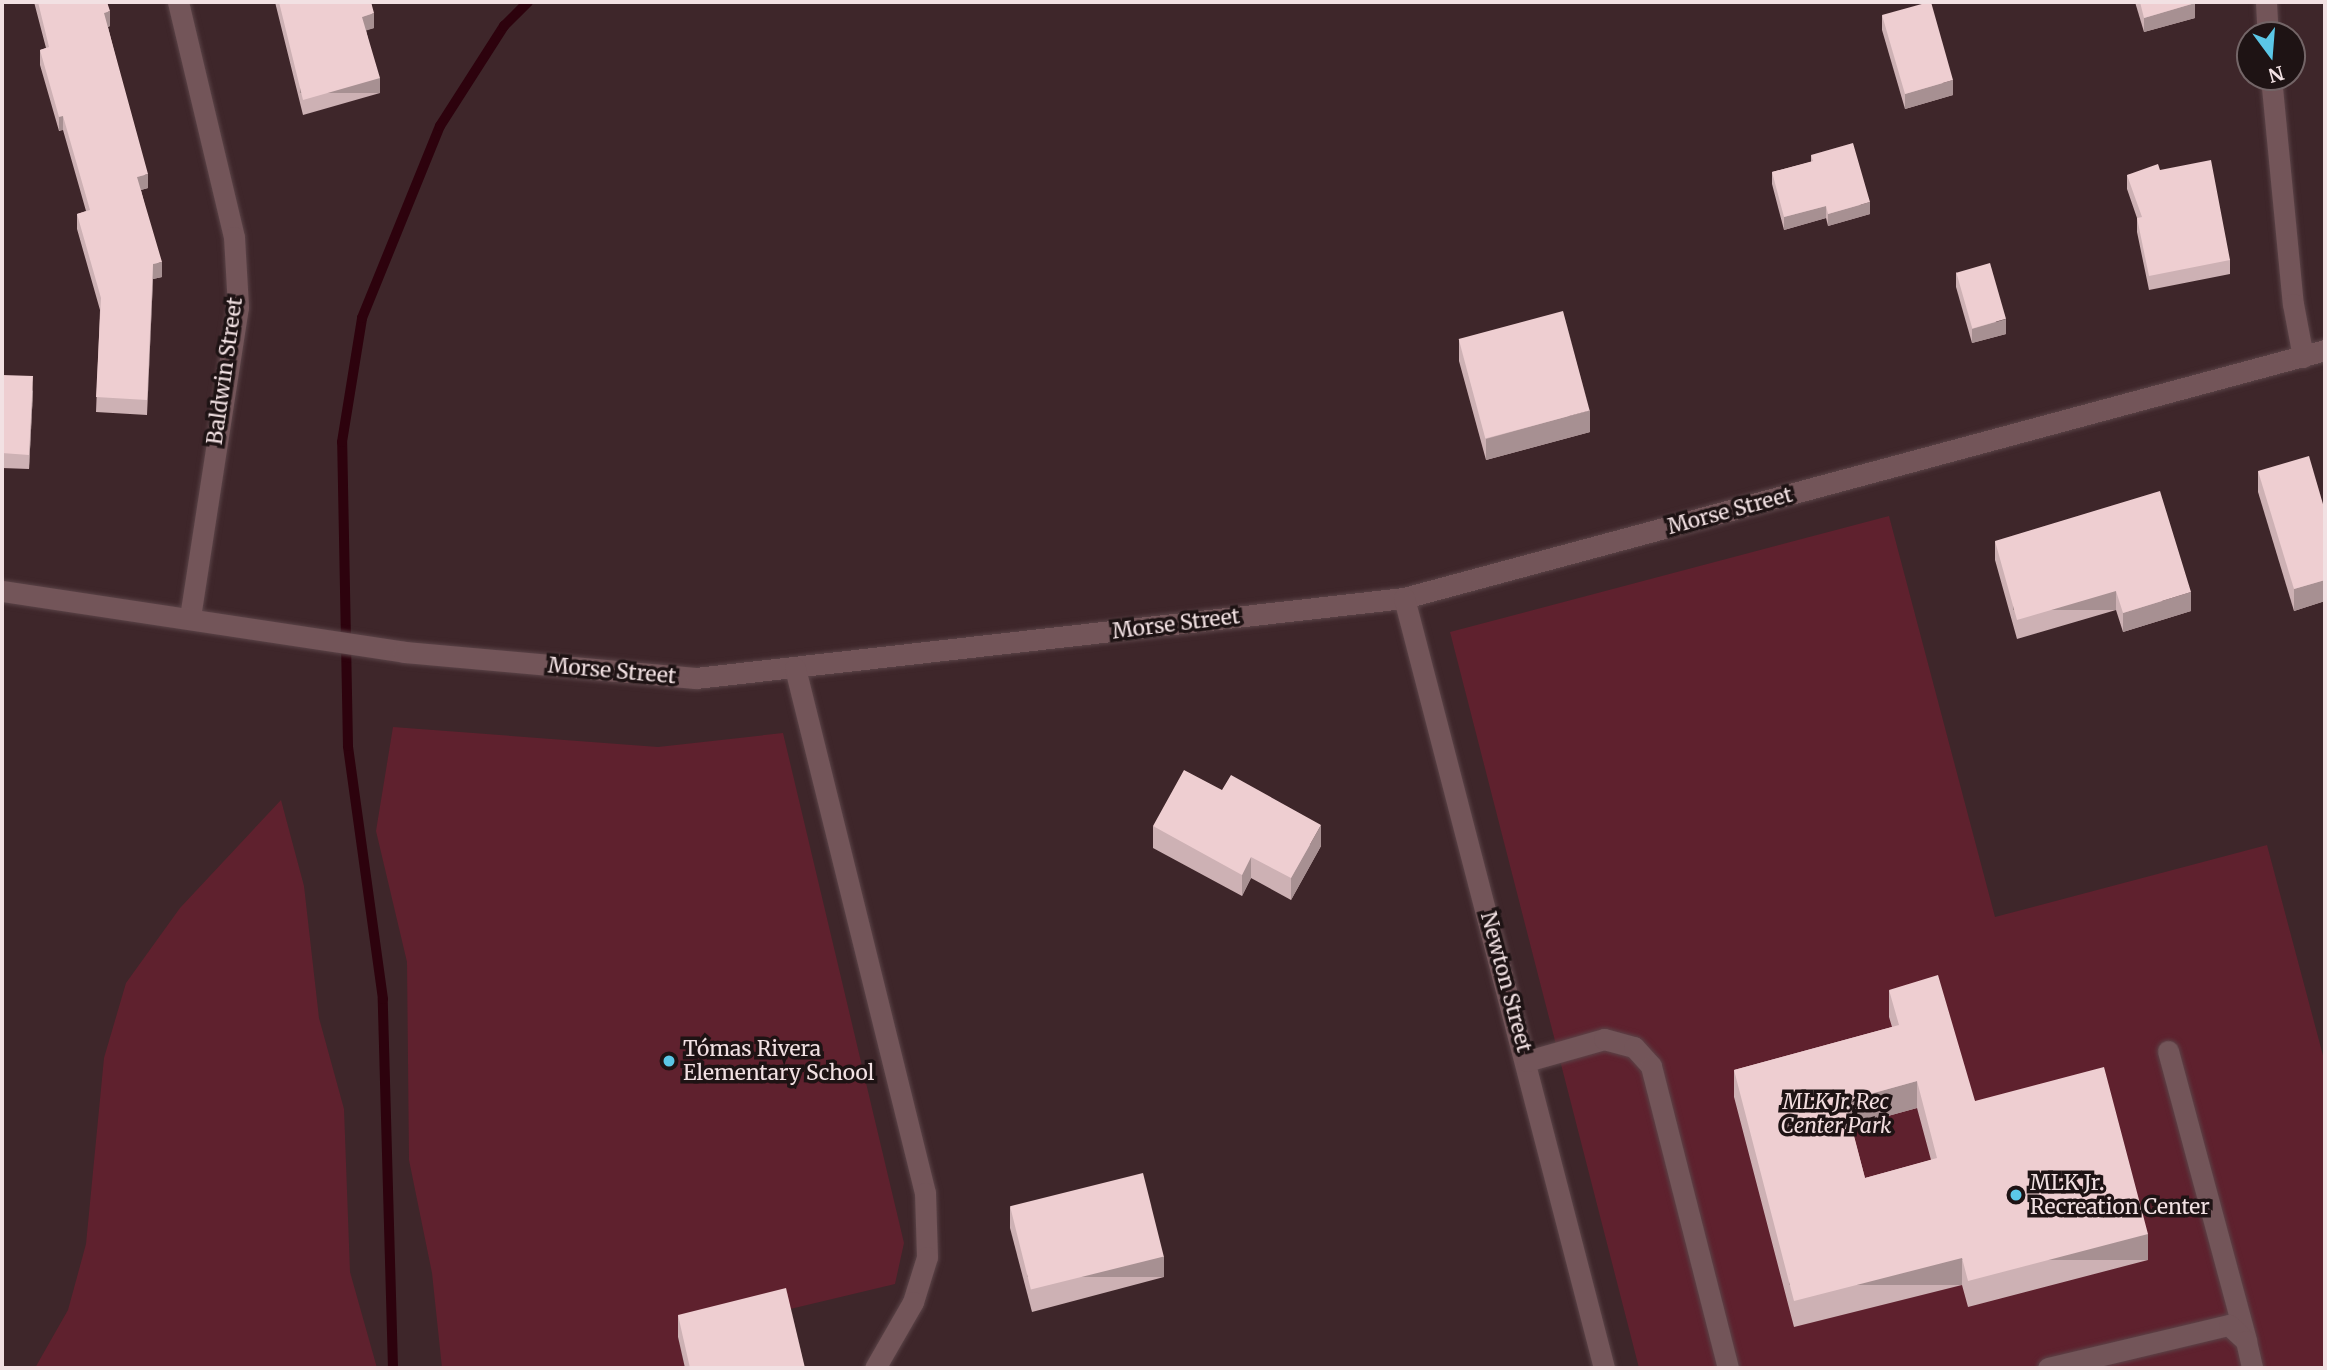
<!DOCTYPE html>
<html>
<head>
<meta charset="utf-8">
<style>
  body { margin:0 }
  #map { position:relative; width:2327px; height:1370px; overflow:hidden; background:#3e262a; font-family:Merriweather,serif }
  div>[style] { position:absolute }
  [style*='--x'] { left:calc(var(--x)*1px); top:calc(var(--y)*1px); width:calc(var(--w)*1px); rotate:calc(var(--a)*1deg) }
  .green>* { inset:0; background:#5f212e }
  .stream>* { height:10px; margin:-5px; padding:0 5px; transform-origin:5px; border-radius:5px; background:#2d020d }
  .roads { filter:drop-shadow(0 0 2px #5b4448) drop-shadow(0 0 2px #5b4448) }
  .minor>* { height:21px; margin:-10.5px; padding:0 10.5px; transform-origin:10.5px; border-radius:10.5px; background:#735559 }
  .wall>* { inset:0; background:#cdb1b4 }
  .shaded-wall>* { inset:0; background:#a79092; transform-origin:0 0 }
  .building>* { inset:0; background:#eeced1; transform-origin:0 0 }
  .dots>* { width:19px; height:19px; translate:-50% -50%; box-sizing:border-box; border:4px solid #1e1314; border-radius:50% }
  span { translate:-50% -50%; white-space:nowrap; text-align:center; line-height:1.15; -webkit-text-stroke:7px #1e1314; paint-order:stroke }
  .street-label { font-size:21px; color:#f2e1e3 }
  .poi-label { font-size:21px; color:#f2e1e3 }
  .left { translate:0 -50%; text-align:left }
  .park-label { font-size:21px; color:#f2dddf; font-style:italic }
  .frame { position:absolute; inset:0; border:4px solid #f2e1e3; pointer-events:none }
  .north { position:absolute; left:2236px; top:21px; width:70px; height:70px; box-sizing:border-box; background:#1e1314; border:2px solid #736567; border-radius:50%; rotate:164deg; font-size:19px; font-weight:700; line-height:28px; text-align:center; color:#f2e1e3 }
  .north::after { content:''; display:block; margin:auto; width:24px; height:32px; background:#5bc7e7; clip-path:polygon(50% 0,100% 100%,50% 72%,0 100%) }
</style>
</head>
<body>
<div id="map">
  <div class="green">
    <i style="clip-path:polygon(1889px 516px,1995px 917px,2267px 845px,2325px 1063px,2325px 1368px,1639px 1368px,1450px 632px)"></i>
    <i style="clip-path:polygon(393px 727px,658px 747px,783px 733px,904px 1243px,895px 1284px,678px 1336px,685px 1368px,442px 1368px,432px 1273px,409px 1160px,407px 962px,376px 831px)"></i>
    <i style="clip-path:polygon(281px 800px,304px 886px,319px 1018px,344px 1109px,350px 1272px,377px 1368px,35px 1368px,68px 1310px,86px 1244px,104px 1058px,126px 983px,180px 908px)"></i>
  </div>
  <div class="stream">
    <i style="--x:393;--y:1368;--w:369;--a:-91.6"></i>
    <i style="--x:383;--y:999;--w:255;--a:-97.9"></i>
    <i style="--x:348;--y:746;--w:304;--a:-91.1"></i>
    <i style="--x:342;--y:442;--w:126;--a:-80.8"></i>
    <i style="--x:362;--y:318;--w:207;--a:-67.9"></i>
    <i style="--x:440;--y:126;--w:119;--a:-57.4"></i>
    <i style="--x:504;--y:26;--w:34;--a:-45"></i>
  </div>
  <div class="roads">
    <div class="minor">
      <i style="--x:178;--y:2;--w:242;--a:76.6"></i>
      <i style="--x:234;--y:237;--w:70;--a:86.7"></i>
      <i style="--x:238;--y:307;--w:315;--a:98.8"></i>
      <i style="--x:2266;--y:2;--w:33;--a:87"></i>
      <i style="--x:2271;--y:77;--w:228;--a:84.5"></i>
      <i style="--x:2293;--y:304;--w:54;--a:79.3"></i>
      <i style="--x:2;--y:591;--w:407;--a:8.6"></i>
      <i style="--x:404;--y:652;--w:293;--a:5.1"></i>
      <i style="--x:696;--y:678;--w:713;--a:-6.45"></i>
      <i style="--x:1404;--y:598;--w:954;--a:-15.07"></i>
      <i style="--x:1404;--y:598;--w:796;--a:75.44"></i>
      <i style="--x:795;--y:668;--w:541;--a:76.09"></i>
      <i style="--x:925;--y:1193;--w:64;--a:88.2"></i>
      <i style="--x:927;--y:1257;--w:47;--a:107.3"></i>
      <i style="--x:913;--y:1302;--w:76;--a:119.9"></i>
      <i style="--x:2168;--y:1051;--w:300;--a:74.9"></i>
      <i style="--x:1527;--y:1061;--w:80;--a:-15.9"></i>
      <i style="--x:1604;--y:1039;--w:31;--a:15"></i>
      <i style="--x:1634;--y:1047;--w:25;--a:48"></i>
      <i style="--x:1651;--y:1066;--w:312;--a:75.7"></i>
      <i style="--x:2048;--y:1368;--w:186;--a:-13.4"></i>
      <i style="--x:2229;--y:1325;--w:23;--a:43"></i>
      <i style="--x:2246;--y:1341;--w:28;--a:77"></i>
    </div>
  </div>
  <div class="wall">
    <i style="clip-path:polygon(34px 2px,107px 2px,110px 26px,108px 27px,148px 188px,141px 190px,162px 277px,153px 279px,147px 415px,96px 412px,100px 310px,77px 229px,77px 214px,86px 211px,63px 130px,59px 131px,40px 65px,40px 50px,46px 48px)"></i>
    <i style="clip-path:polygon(275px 2px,371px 2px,374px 28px,366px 30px,380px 93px,303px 115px)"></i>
    <i style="clip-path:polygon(2135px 2px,2195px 2px,2195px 18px,2144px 32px)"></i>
    <i style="clip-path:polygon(1882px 15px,1953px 95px,1905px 109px,1882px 30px)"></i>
    <i style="clip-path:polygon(1811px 155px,1870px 214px,1828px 226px,1826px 218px,1784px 230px,1772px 184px,1772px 172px,1811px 162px)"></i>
    <i style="clip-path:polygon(2160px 170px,2230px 260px,2230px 274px,2149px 290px,2137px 232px,2137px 218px,2127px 189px,2127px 175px)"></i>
    <i style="clip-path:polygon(1956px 272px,2006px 334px,1972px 343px,1956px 287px)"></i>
    <i style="clip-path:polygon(1459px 340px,1590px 432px,1486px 460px,1459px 361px)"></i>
    <i style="clip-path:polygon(2px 375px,33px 391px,29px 469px,2px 468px)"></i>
    <i style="clip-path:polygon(2258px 471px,2325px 511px,2325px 601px,2294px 611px,2258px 492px)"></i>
    <i style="clip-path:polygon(1995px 541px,2191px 611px,2123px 632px,2116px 610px,2017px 639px,1995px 560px)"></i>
    <i style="clip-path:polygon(1153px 826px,1321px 846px,1291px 900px,1251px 878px,1242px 896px,1153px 848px)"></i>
    <i style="clip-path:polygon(evenodd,1889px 990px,1975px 1101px,2148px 1260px,1968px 1307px,1962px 1285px,1794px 1327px,1734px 1097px,1734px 1070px,1892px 1027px,1889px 1017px,1889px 990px,1917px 1108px,1931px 1160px,1865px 1178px,1851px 1126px,1917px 1108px)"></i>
    <i style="clip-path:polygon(1010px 1207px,1164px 1277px,1032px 1312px,1010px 1228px)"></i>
    <i style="clip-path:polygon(678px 1315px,805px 1368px,685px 1368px,678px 1337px)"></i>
  </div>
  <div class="shaded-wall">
    <i style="clip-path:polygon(2195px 3px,2195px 18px,2144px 32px,2144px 18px)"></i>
    <i style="clip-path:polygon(110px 11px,110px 26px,104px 28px,104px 13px)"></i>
    <i style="clip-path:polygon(374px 13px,374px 28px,362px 32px,362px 17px)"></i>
    <i style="left:380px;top:78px;width:15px;height:80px;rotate:90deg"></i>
    <i style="clip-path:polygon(1953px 80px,1953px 95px,1905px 109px,1905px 94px)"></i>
    <i style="left:63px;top:116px;width:14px;height:4px;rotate:90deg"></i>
    <i style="clip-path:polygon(148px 174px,148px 188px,137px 191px,137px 177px)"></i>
    <i style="clip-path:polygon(1870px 202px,1870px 214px,1828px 226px,1828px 214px)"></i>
    <i style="clip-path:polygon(1826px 206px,1826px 218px,1784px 230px,1784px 217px)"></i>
    <i style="clip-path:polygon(162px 262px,162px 277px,153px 279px,147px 415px,153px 264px)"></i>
    <i style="clip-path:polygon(2006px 319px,2006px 334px,1972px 343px,1972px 329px)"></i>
    <i style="clip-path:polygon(33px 376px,33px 391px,29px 469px,29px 455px)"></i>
    <i style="clip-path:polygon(1590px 410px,1590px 432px,1486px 460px,1486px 439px)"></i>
    <i style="clip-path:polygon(2325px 580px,2325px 601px,2294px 611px,2294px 589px)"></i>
    <i style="left:2116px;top:591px;width:19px;height:103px;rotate:90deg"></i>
    <i style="clip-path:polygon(2191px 592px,2191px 611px,2123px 632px,2123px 613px)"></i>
    <i style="clip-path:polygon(1321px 825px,1321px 846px,1291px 900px,1291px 878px)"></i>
    <i style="clip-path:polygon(1251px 857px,1251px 878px,1242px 896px,1242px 875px)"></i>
    <i style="clip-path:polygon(1917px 1081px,1917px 1108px,1845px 1128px,1845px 1101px)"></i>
    <i style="left:2148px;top:1234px;width:26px;height:186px;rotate:90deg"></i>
    <i style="left:1164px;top:1256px;width:21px;height:137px;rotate:90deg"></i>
    <i style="left:1962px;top:1258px;width:27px;height:173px;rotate:90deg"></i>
  </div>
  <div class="building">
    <i style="clip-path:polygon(38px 2px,107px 2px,110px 11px,104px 13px,148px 174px,137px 177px,162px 262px,153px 264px,147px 400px,96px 397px,101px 298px,77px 214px,90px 210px,63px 116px,59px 117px,40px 50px,49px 47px)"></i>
    <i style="clip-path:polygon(279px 2px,371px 2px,374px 13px,362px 17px,380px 78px,303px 100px)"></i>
    <i style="clip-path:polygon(1929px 2px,1931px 2px,1953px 80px,1905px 94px,1882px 15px)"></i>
    <i style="clip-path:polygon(2140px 2px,2195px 2px,2195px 3px,2144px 18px)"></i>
    <i style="clip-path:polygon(1853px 143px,1870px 202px,1828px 214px,1826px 206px,1784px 217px,1772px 172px,1813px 161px,1811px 155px)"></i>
    <i style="clip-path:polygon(2211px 160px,2230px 260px,2149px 276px,2137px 218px,2142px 217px,2127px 175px,2158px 164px,2160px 170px)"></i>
    <i style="left:1990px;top:263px;width:58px;height:35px;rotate:74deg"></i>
    <i style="left:1563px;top:311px;width:103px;height:108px;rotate:75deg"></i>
    <i style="clip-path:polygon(2px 375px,33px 376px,29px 455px,2px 453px)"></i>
    <i style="clip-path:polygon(2309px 456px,2325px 511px,2325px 580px,2294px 589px,2258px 471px)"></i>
    <i style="clip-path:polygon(2160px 491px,2191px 592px,2123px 613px,2116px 591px,2017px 620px,1995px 541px)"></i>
    <i style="clip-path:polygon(1184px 770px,1222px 790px,1231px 775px,1321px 825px,1291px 878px,1251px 857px,1242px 875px,1153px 826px)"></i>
    <i style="clip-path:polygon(evenodd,1938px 975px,1975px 1101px,2104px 1067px,2148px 1234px,1968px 1281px,1962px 1258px,1794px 1301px,1734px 1070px,1899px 1025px,1889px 990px,1938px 975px,1917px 1081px,1937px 1158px,1865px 1178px,1845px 1101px,1917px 1081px)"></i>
    <i style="left:1143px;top:1173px;width:86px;height:137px;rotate:76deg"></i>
    <i style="clip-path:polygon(786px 1288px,805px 1368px,690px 1368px,678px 1315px)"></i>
  </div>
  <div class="dots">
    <i style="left:669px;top:1061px;background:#5bc7e7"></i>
    <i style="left:2016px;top:1195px;background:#5bc7e7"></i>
  </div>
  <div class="street-label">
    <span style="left:225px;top:371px;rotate:-82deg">Baldwin Street</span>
    <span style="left:1730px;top:511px;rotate:-15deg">Morse Street</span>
    <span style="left:1176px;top:624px;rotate:-7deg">Morse Street</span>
    <span style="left:612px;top:671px;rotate:5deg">Morse Street</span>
    <span style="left:1506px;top:982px;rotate:75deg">Newton Street</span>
  </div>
  <div class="poi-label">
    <span class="left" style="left:683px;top:1061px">Tómas Rivera<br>Elementary School</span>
    <span class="left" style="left:2030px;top:1195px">MLK Jr.<br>Recreation Center</span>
  </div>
  <div class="park-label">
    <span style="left:1836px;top:1114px">MLK Jr. Rec<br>Center Park</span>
  </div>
  <div class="frame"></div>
  <div class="north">N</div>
</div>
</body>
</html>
